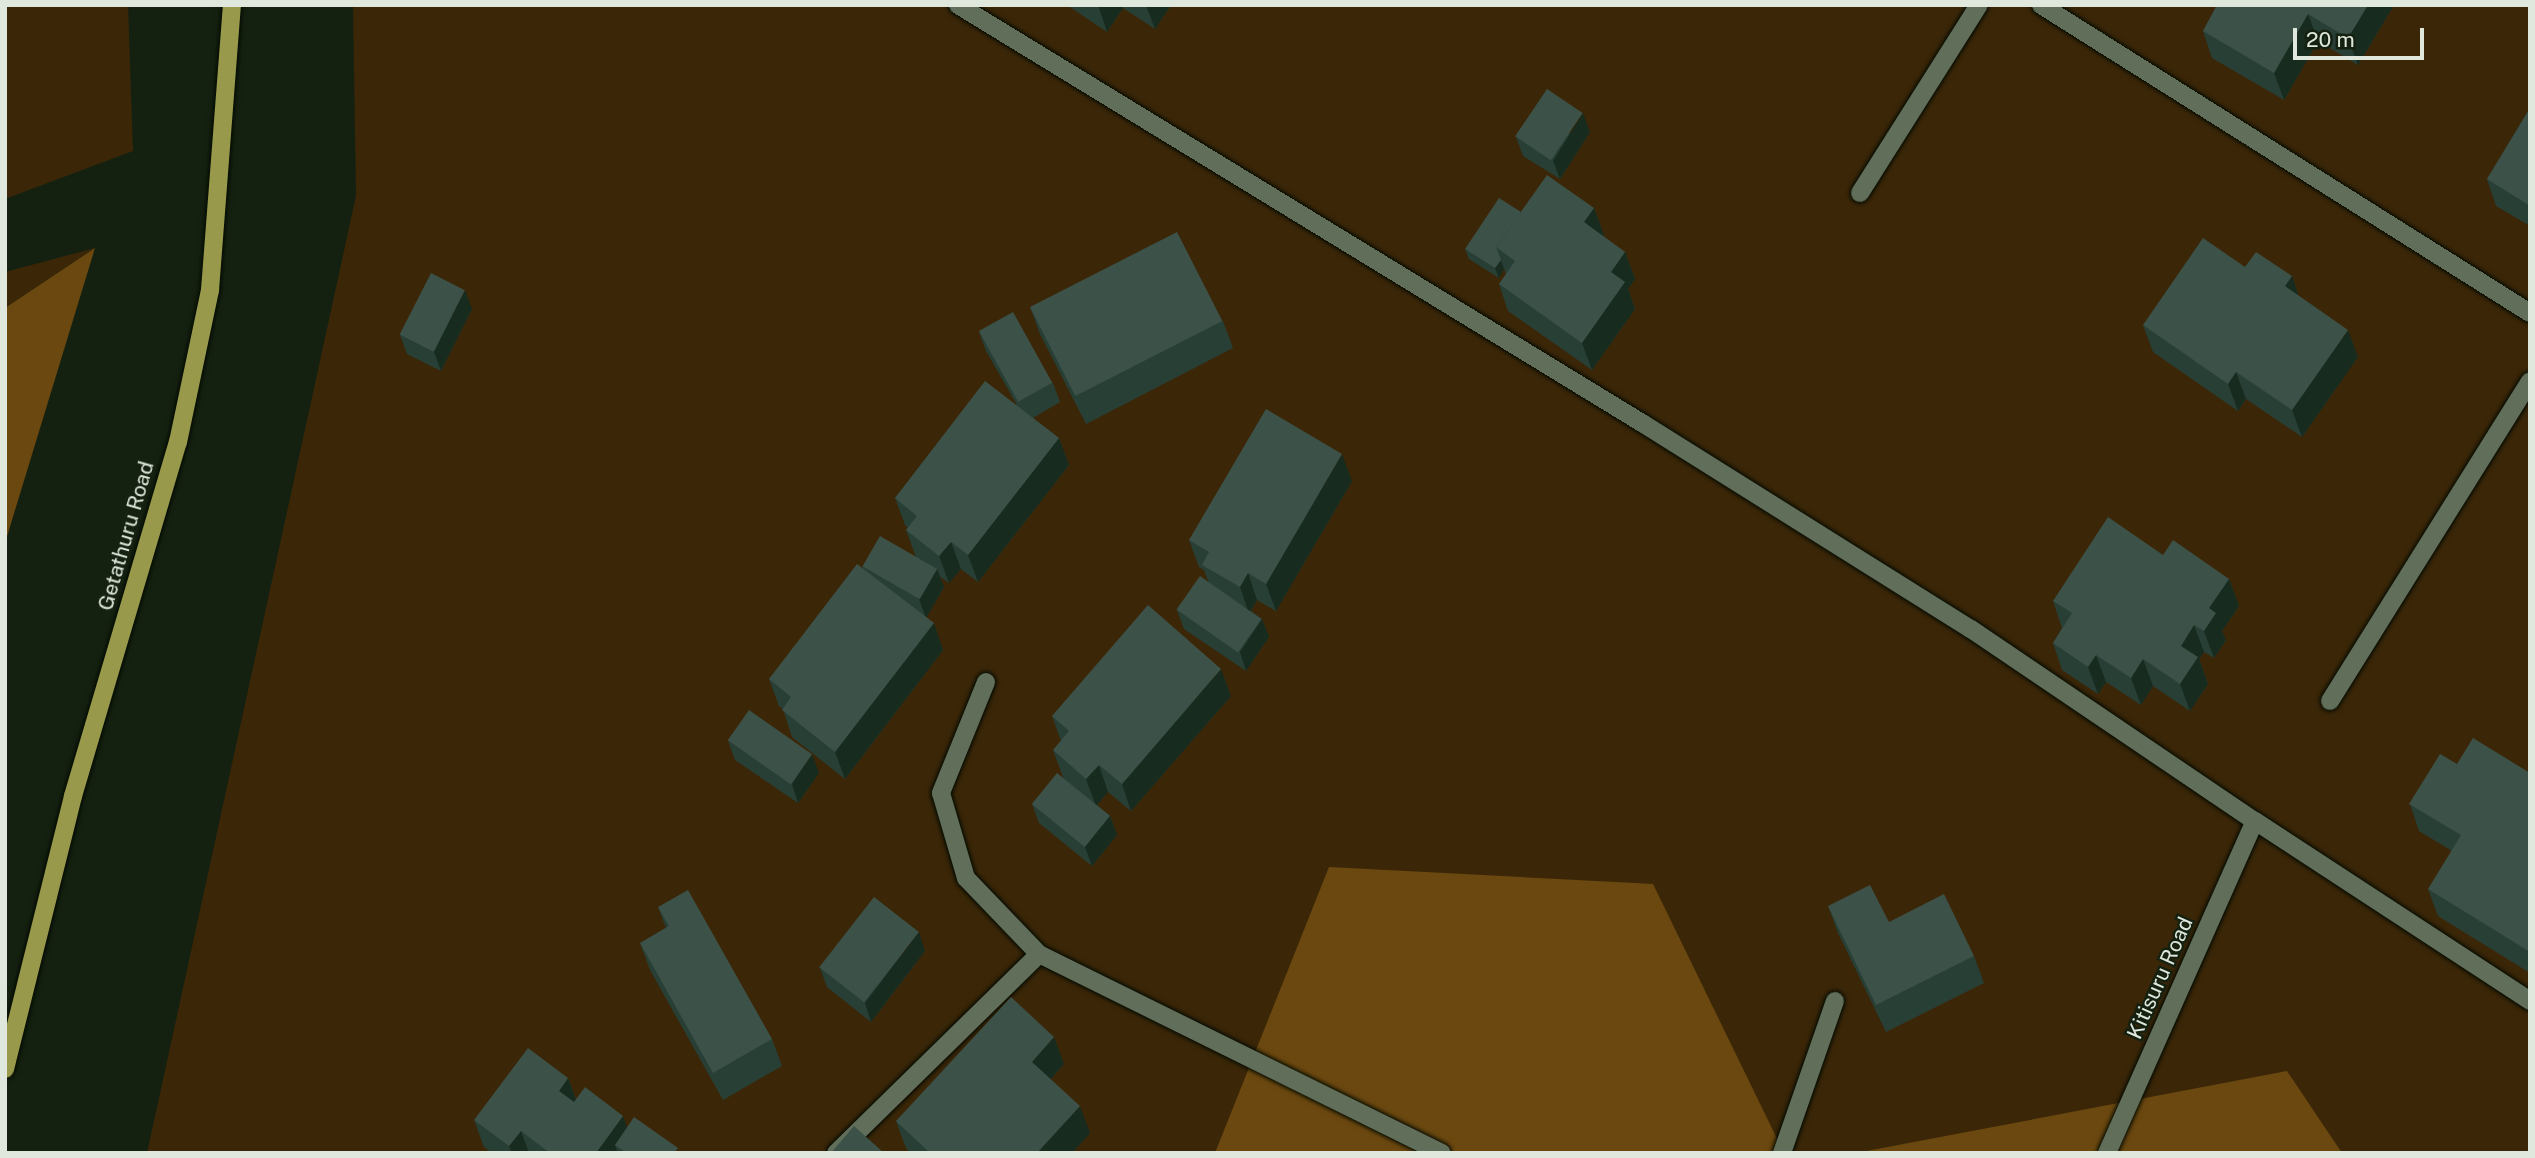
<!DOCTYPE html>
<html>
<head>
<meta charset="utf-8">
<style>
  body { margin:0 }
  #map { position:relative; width:2535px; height:1158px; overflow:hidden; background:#152110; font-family:"Public Sans",sans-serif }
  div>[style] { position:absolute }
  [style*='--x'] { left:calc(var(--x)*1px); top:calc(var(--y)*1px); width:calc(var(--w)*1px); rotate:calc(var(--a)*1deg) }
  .green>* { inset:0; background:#3b2708 }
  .forest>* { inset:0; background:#6b480f }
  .roads { filter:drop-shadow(0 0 2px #030a01) drop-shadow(0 0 2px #030a01) }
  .minor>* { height:18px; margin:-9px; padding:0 9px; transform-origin:9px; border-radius:9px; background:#606e5a }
  .major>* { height:18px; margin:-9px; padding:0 9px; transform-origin:9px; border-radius:9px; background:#99994c }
  .wall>* { inset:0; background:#283f36 }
  .shaded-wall>* { inset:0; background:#182b1f }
  .building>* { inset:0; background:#3c5148; transform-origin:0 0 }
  span { translate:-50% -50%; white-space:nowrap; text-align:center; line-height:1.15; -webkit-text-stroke:5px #152110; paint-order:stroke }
  .street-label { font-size:21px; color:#e0e8dd }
  .frame { position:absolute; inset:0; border:7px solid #e0e8dd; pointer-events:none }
  .scale { position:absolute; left:2293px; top:28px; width:131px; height:32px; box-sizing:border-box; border:4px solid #e0e8dd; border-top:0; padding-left:9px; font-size:21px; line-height:24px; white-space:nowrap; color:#e0e8dd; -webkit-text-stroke:5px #152110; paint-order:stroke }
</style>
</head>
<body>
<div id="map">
  <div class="green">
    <i style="clip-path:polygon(5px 5px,128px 5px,133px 151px,5px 199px)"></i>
    <i style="clip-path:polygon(353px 5px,2530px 5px,2530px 1153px,147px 1153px,356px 196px)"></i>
    <i style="clip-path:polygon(95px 248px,5px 308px,5px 272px)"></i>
  </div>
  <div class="forest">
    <i style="clip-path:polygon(95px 248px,5px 543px,5px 308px)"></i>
    <i style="clip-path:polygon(1329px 867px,1653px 884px,1784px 1153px,1215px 1153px)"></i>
    <i style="clip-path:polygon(2287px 1071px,2342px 1153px,1856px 1153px)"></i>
  </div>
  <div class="roads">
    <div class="minor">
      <i style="--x:958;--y:5;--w:802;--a:31.43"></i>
      <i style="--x:1642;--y:423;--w:388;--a:32.1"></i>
      <i style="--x:1971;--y:629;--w:343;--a:34.1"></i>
      <i style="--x:2255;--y:821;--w:329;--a:33.2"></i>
      <i style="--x:2041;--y:5;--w:578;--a:32.21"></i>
      <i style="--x:1860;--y:193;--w:222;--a:-57.7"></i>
      <i style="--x:986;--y:682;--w:120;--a:112.1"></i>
      <i style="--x:941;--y:793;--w:89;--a:73.6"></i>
      <i style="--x:966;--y:878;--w:105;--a:46.2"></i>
      <i style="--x:1039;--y:954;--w:449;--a:26.3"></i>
      <i style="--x:2330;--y:701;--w:377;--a:-58"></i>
      <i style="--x:836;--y:1153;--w:284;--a:-44.4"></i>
      <i style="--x:1782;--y:1153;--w:161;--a:-70.8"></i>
      <i style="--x:2107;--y:1153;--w:363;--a:-66"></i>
    </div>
    <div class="major">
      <i style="--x:5;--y:1069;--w:281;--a:-76"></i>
      <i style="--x:73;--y:796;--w:369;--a:-73.5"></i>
      <i style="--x:178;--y:442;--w:155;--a:-78.1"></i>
      <i style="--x:210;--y:290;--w:286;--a:-85.6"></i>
    </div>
  </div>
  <div class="wall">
    <i style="clip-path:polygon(1067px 5px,1171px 5px,1155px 29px,1123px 8px,1107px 32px)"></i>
    <i style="clip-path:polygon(2217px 5px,2394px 5px,2358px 65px,2318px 41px,2284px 100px,2212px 58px,2203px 31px)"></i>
    <i style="clip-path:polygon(2530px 108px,2530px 226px,2496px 206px,2487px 179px)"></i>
    <i style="clip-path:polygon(1590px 132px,1560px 179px,1523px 156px,1516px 137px)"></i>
    <i style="clip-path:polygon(1594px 208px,1604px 235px,1603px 236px,1625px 252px,1635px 279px,1628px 289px,1635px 309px,1592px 370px,1508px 311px,1499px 284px,1506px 274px,1504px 269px,1499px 278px,1469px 259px,1465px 249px,1521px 212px)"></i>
    <i style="clip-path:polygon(2245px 267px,2292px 276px,2298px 295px,2358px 357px,2302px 437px,2246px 399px,2238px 411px,2153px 352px,2143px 325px)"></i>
    <i style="clip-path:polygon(1030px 307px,1223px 321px,1233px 348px,1086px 424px,1040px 334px)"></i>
    <i style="clip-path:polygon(472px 309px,441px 371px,407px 354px,400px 335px)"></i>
    <i style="clip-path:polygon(979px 332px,1053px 383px,1060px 402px,1033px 418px,1059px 438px,1069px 465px,978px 582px,961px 569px,949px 583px,939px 576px,944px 587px,926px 618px,943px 650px,845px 779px,792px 737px,783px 709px,779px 706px,769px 679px,863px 569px,862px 566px,916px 557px,906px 530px,908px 528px,905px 525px,895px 498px,1017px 405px,986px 351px)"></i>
    <i style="clip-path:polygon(1352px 481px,1276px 611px,1257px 600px,1251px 611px,1262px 619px,1269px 637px,1246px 671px,1184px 629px,1177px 610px,1208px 581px,1204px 570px,1199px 567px,1189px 540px)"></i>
    <i style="clip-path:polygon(2163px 555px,2229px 579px,2239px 606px,2222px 631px,2226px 640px,2214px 658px,2204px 652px,2199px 659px,2208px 684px,2190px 711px,2153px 686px,2141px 705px,2106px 682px,2098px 694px,2062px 670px,2053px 643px,2062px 628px,2053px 601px)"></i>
    <i style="clip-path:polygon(1231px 696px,1131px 811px,1108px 792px,1097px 805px,1110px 816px,1117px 835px,1092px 866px,1039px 823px,1032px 804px,1063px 777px,1053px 750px,1061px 741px,1052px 716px)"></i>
    <i style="clip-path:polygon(728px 741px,819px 773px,798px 803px,735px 760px)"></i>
    <i style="clip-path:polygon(2457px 764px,2530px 773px,2530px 973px,2438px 916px,2428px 889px,2452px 851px,2419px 831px,2410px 804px)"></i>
    <i style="clip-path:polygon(1828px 906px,1889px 922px,1974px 956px,1984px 983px,1886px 1032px,1838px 933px)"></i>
    <i style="clip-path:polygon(658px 907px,772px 1039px,782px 1066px,723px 1100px,650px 970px,640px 943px,666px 928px)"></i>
    <i style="clip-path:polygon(925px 951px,871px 1022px,827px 987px,820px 968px)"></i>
    <i style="clip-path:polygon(1064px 1064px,1051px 1079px,1090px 1133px,1072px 1153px,911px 1153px,906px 1148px,896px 1121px)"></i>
    <i style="clip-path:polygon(568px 1078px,576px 1099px,623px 1116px,627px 1128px,680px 1153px,492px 1153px,484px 1147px,474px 1120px)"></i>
  </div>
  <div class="shaded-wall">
    <i style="clip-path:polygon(1098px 5px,1122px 5px,1123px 8px,1107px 32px)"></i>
    <i style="clip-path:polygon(1146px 5px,1171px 5px,1155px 29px)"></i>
    <i style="clip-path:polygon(2368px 5px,2394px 5px,2358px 65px,2348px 38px)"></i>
    <i style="clip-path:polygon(2308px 14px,2318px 41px,2284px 100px,2274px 73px)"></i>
    <i style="clip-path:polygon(1583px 113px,1590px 132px,1560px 179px,1553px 161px)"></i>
    <i style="clip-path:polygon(1594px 208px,1604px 235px,1594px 249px,1584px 222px)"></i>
    <i style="clip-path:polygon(1625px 252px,1635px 279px,1628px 289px,1635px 309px,1592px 370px,1582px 343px,1611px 272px)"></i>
    <i style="clip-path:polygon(1501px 260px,1504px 269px,1499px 278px,1495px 268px)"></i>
    <i style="clip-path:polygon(2292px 276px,2301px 303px,2285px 286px)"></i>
    <i style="clip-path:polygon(465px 290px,472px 309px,441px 371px,434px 352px)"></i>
    <i style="clip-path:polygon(2348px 330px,2358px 357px,2302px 437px,2292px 410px)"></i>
    <i style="clip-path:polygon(2236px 372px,2246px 399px,2238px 411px,2228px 384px)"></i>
    <i style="clip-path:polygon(1059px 438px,1069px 465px,978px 582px,968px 555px)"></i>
    <i style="clip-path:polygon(1342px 454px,1352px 481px,1276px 611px,1266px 584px)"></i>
    <i style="clip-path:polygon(951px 542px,961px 569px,949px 583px,939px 556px)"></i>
    <i style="clip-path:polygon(937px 569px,944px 587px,926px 618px,919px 599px)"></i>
    <i style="clip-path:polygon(1248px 573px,1257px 600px,1249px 614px,1240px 587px)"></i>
    <i style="clip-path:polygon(2229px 579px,2239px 606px,2222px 631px,2226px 640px,2214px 658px,2204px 631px,2209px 608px)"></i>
    <i style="clip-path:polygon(1262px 619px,1269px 637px,1246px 671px,1240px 652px)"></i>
    <i style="clip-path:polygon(934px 623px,943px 650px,845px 779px,835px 752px)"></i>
    <i style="clip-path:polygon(2194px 625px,2204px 652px,2199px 659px,2208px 684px,2190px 711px,2180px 684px,2181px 646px)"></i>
    <i style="clip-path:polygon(2096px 655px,2106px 682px,2098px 694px,2088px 667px)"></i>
    <i style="clip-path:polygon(2143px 659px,2153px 686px,2141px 705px,2131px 678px)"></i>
    <i style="clip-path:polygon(1221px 669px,1231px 696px,1131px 811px,1122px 784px)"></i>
    <i style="clip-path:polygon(812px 754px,819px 773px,798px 803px,792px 784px)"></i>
    <i style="clip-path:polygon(1099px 765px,1108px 792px,1096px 806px,1086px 779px)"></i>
    <i style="clip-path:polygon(1110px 816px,1117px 835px,1092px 866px,1085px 847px)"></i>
    <i style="clip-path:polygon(919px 932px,925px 951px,871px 1022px,865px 1003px)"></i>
    <i style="clip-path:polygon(1054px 1037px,1064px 1064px,1042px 1089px,1032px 1062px)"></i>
    <i style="clip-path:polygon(568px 1078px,578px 1105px,559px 1091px)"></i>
    <i style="clip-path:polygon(1080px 1106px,1090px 1133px,1072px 1153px,1037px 1153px)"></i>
    <i style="clip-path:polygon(623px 1116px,633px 1143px,615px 1145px,618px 1153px,596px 1153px)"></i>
    <i style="clip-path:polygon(521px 1131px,529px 1153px,512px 1153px,509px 1146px)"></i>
  </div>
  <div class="building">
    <i style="clip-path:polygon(2217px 5px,2368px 5px,2348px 38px,2308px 14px,2274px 73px,2203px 31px)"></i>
    <i style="left:1547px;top:89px;width:43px;height:57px;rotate:34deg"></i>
    <i style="clip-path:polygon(2530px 108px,2530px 206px,2487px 179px)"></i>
    <i style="clip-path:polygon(1547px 175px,1594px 208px,1584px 222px,1625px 252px,1611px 272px,1625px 282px,1582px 343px,1499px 284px,1515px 261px,1496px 247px)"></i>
    <i style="clip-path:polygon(1499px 198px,1521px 212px,1496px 247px,1501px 260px,1495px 268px,1465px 249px)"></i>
    <i style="left:1177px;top:232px;width:100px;height:165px;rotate:63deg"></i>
    <i style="clip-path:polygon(2203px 238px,2245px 267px,2256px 252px,2292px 276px,2285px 286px,2348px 330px,2292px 410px,2236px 372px,2228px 384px,2143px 325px)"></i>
    <i style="left:431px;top:273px;width:38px;height:69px;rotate:27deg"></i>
    <i style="left:1013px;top:312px;width:81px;height:39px;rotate:61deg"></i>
    <i style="clip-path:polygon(985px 381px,1059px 438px,968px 555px,951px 542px,939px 556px,906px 530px,917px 516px,895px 498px)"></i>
    <i style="clip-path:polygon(1266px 409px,1342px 454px,1266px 584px,1248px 573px,1240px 587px,1202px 565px,1209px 552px,1189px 540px)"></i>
    <i style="clip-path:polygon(2108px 517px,2163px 555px,2173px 540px,2229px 579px,2209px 608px,2216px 613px,2204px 631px,2194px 625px,2181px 646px,2198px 657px,2180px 684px,2143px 659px,2131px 678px,2096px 655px,2088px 667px,2053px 643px,2072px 613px,2053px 601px)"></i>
    <i style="left:880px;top:536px;width:66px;height:35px;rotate:30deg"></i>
    <i style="clip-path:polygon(857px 564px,934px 623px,835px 752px,782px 710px,791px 697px,769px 679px)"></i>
    <i style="left:1200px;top:576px;width:75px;height:41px;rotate:35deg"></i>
    <i style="clip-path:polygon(1148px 605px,1221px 669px,1122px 784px,1099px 765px,1086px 779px,1053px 750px,1069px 731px,1052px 716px)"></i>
    <i style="left:749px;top:710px;width:77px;height:37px;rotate:35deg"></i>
    <i style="clip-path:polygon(2473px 738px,2530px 773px,2530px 832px,2529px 834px,2530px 834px,2530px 952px,2428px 889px,2461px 835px,2409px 804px,2440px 754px,2457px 764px)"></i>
    <i style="left:1057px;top:773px;width:68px;height:40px;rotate:39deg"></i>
    <i style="clip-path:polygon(1870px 885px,1889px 922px,1944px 894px,1974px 956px,1876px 1005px,1828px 906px)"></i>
    <i style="clip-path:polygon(688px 890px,772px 1039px,713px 1073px,640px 943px,669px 926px,658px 907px)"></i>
    <i style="left:874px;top:897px;width:57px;height:89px;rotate:38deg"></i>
    <i style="clip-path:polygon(1011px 997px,1054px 1037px,1032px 1062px,1080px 1106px,1037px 1153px,930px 1153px,896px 1121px)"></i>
    <i style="clip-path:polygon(528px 1048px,568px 1078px,559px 1091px,574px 1102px,585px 1087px,623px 1116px,596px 1153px,550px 1153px,521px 1131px,509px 1146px,474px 1120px)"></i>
    <i style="clip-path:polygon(634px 1117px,678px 1148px,674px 1153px,627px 1153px,615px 1145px)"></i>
    <i style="clip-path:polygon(854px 1126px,884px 1153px,831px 1153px)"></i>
  </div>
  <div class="street-label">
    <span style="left:126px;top:536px;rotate:-74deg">Getathuru Road</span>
    <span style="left:2160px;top:978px;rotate:-66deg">Kitisuru Road</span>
  </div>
  <div class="frame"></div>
  <div class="scale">20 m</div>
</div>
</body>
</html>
